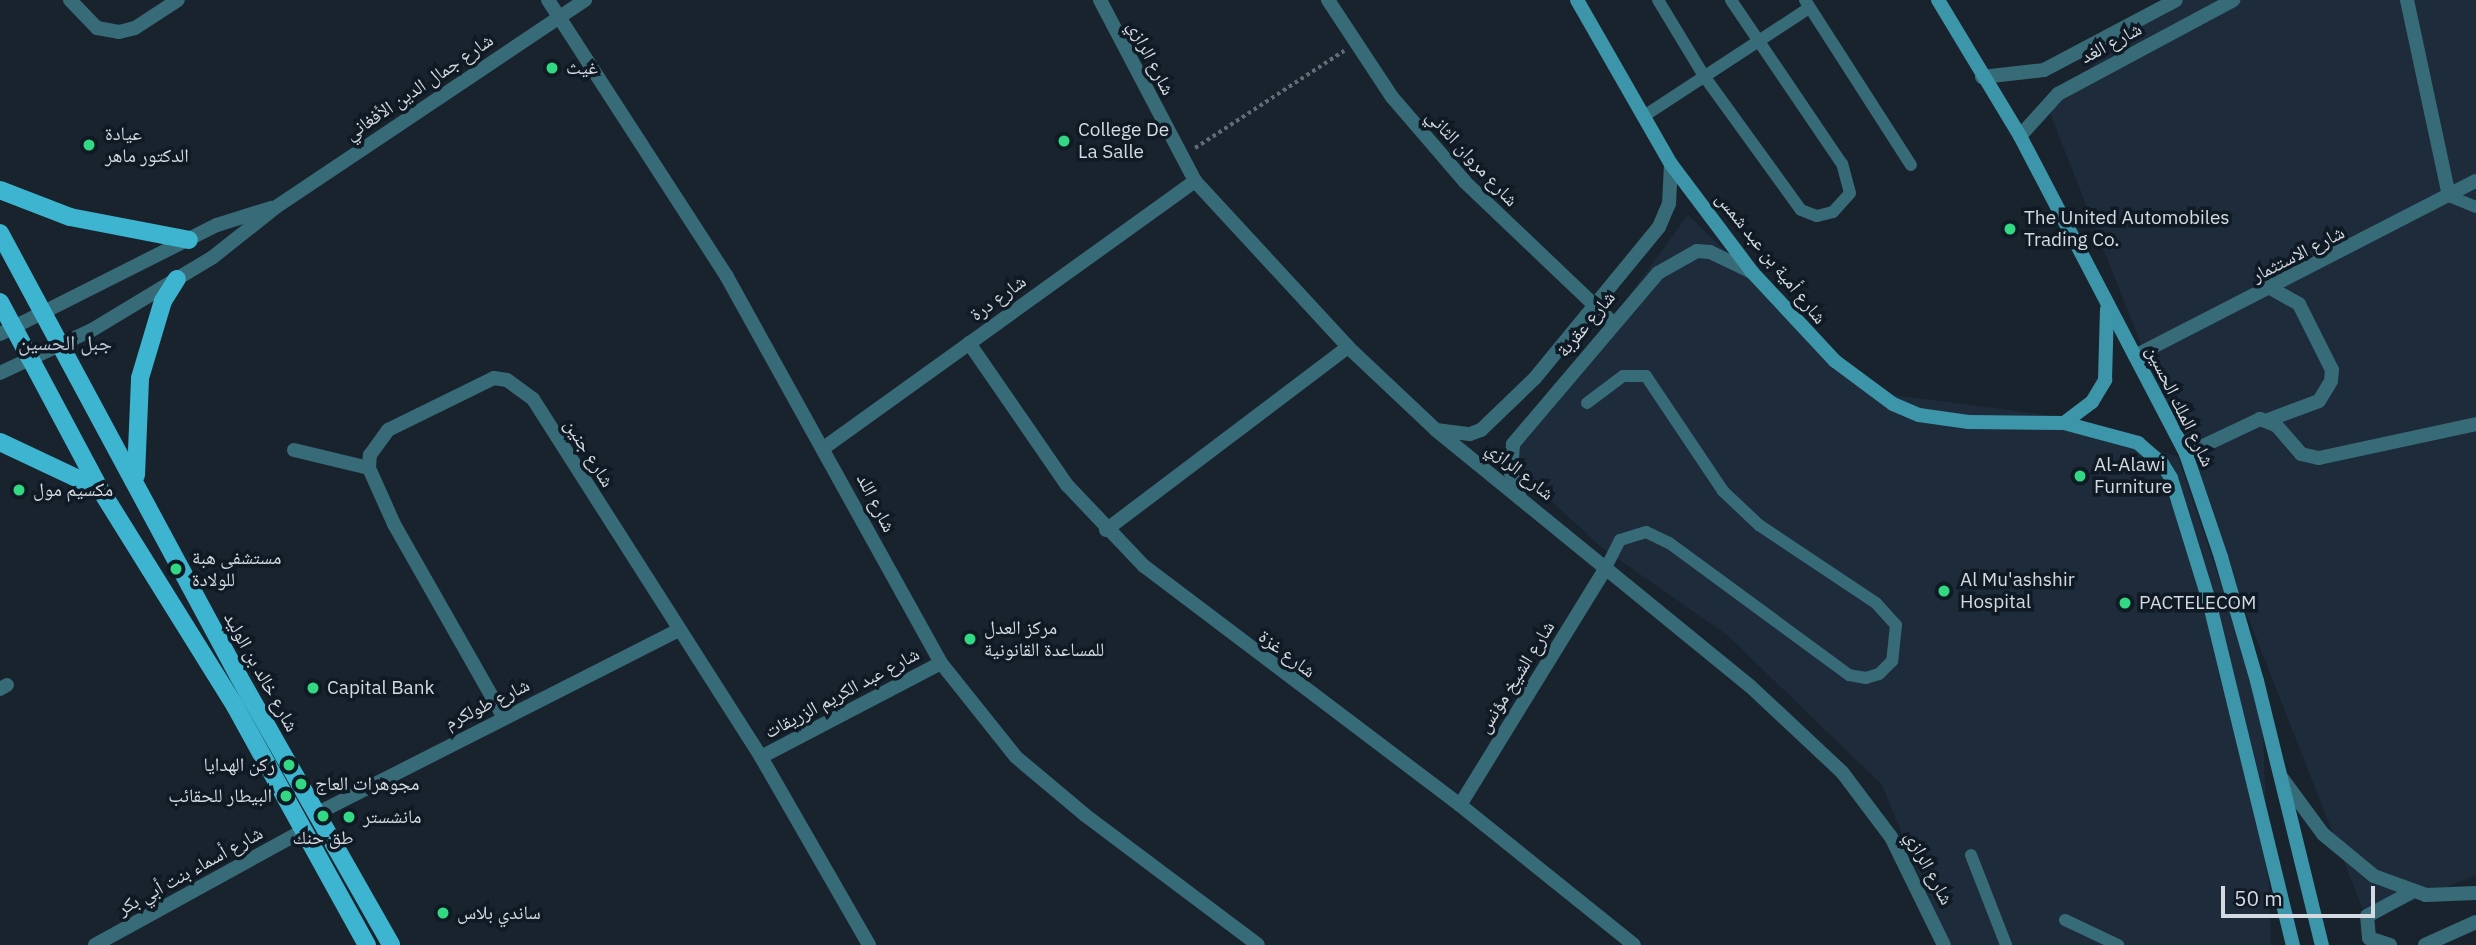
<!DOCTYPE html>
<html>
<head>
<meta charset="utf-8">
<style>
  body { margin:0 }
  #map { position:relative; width:2476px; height:945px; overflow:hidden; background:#19232d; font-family:"IBM Plex Sans","Noto Naskh Arabic",sans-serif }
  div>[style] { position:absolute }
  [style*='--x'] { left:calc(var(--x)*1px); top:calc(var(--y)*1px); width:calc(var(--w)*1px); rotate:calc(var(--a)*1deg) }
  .built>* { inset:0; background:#1d2b3a }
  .path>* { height:3.5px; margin-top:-1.75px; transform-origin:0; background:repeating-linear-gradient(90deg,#636c74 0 3.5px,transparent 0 7px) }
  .service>* { height:12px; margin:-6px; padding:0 6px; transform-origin:6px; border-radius:6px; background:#386b78 }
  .minor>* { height:14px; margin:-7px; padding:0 7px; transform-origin:7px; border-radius:7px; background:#386b78 }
  .tertiary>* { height:14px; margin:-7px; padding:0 7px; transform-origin:7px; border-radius:7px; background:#386b78 }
  .secondary>* { height:14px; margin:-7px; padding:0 7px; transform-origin:7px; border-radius:7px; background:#3d95aa }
  .primary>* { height:18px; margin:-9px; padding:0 9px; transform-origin:9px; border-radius:9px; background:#3db5d0 }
  .dots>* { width:19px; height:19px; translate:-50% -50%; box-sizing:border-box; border:4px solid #101a24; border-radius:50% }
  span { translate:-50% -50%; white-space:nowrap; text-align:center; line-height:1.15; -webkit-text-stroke:7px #101a24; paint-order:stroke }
  .street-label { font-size:19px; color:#d4dae1 }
  .poi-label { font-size:19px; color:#d4dae1 }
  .left { translate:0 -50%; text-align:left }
  .right { translate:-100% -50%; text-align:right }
  .neighbourhood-label { font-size:21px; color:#bcc9d7 }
  .scale { position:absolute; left:2221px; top:886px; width:154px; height:32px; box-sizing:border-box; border:4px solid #d4dae1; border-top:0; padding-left:9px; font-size:21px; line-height:24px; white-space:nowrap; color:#d4dae1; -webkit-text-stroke:5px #101a24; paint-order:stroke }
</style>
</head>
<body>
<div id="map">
  <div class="built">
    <i style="clip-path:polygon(2162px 0,2476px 0,2476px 875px,2367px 920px,2048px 108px)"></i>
    <i style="clip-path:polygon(1688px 215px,1870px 392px,2047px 415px,2178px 457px,2262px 705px,2271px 945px,1948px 945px,1882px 785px,1727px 635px,1601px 547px,1508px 461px)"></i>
  </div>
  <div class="path">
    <i style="--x:1195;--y:148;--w:178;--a:-33.1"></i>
  </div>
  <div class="service">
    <i style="--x:1658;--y:0;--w:89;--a:58.8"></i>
    <i style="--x:1704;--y:76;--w:165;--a:54.1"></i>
    <i style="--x:1801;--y:210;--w:17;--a:21"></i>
    <i style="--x:1817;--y:216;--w:16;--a:-14"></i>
    <i style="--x:1833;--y:212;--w:25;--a:-48"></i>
    <i style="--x:1850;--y:193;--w:30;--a:-105"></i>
    <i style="--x:1842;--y:164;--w:198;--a:-124.1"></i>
    <i style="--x:1805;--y:0;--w:196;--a:57.3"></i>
    <i style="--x:1644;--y:116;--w:197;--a:-33.2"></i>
    <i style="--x:2449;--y:196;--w:29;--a:22"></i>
    <i style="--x:1587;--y:403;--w:45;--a:-36.9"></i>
    <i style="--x:1623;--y:376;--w:23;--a:0"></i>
    <i style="--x:1646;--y:376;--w:138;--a:56.2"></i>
    <i style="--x:1723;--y:491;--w:50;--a:43.4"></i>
    <i style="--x:1759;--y:525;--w:141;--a:33.7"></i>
    <i style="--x:1876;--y:603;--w:30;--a:48"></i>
    <i style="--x:1896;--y:625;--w:36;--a:96"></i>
    <i style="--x:1892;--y:661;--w:18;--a:135"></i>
    <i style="--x:1879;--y:674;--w:14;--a:163"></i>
    <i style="--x:1866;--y:678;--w:17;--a:-170"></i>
    <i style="--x:1849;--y:675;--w:223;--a:-143.7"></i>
    <i style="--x:1669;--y:543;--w:25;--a:-154"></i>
    <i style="--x:1646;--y:532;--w:27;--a:163"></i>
    <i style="--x:1620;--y:540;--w:31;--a:117"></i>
    <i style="--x:1971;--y:855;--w:97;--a:68.7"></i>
    <i style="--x:2065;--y:920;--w:59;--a:25.3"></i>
  </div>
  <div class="minor">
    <i style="--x:70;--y:0;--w:39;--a:46"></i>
    <i style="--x:97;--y:28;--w:22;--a:10"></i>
    <i style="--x:119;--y:32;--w:16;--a:-14"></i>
    <i style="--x:135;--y:28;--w:51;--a:-33.1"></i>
    <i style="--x:1328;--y:0;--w:116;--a:56.6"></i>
    <i style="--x:1392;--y:97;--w:112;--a:49.3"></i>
    <i style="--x:1465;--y:182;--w:203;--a:43.6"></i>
    <i style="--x:2407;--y:0;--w:200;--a:77.9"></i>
    <i style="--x:1982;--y:77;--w:62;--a:-6.4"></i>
    <i style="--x:2044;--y:70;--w:149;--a:-27.9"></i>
    <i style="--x:2020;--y:136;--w:57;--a:-47.9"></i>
    <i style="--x:2058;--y:94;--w:199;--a:-28.2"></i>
    <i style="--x:969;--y:343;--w:173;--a:55.4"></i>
    <i style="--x:1067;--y:485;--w:112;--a:46.5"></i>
    <i style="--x:1144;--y:566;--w:396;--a:37.1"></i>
    <i style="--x:1460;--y:805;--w:223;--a:38.8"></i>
    <i style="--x:2135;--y:356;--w:383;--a:-27.2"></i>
    <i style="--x:2268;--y:420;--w:54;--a:-20.4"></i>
    <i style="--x:2319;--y:401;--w:23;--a:-59"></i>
    <i style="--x:2331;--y:381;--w:11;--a:-85"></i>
    <i style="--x:2332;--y:370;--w:74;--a:-116.6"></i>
    <i style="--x:2299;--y:304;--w:31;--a:-151"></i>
    <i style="--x:1436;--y:430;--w:34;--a:7"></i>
    <i style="--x:1470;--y:434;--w:12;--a:-20"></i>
    <i style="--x:1481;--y:430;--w:75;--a:-43.9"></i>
    <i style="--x:1535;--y:378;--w:195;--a:-50.6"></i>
    <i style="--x:1659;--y:227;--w:25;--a:-67"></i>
    <i style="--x:1669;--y:204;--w:40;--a:-87.1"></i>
    <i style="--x:825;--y:447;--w:456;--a:-35.7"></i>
    <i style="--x:294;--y:450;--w:77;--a:13.5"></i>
    <i style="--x:2186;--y:454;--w:82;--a:-25.3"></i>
    <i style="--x:2260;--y:419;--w:17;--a:21"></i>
    <i style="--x:2276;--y:425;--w:38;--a:49"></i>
    <i style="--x:2301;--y:454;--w:18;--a:13"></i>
    <i style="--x:2319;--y:458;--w:161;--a:-12.2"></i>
    <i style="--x:1519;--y:494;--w:22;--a:-111"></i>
    <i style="--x:1511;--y:473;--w:29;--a:-86"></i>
    <i style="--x:1513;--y:444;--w:224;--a:-49.7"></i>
    <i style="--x:1658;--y:273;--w:45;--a:-29.4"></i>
    <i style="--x:1697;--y:251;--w:13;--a:4"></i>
    <i style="--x:1710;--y:252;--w:47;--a:25.5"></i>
    <i style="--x:1106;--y:530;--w:303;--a:-37.1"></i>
    <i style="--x:0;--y:689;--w:8;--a:-30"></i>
    <i style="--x:503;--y:716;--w:221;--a:-119.6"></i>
    <i style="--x:394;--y:524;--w:61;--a:-114.1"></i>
    <i style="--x:369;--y:468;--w:13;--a:-86"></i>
    <i style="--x:370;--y:455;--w:31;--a:-54"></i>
    <i style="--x:388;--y:430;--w:118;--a:-26.1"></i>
    <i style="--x:494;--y:378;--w:13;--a:9"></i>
    <i style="--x:507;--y:380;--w:32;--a:36"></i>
    <i style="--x:533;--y:399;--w:424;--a:57.5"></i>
    <i style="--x:761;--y:757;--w:217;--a:60.1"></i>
    <i style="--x:761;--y:757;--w:203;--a:-27.6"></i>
    <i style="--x:2281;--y:777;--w:71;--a:53.6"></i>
    <i style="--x:2323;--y:834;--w:66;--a:39.5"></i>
    <i style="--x:2374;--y:876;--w:55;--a:20.1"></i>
    <i style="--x:2426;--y:895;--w:50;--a:-2.3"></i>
    <i style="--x:1460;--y:805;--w:278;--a:-58.4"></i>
    <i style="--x:316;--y:814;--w:404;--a:-26.9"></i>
    <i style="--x:95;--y:945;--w:239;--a:-28.8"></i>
    <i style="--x:2390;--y:945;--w:22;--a:-162"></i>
    <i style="--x:2369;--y:938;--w:22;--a:-95"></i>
    <i style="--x:2367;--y:916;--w:49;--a:-28.1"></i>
    <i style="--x:2425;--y:945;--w:56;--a:-24.3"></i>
  </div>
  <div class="tertiary">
    <i style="--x:548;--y:0;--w:330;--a:57.1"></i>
    <i style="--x:727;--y:277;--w:441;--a:61"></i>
    <i style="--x:941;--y:663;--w:120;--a:51.4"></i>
    <i style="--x:1016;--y:757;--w:90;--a:40"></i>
    <i style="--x:1085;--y:815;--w:216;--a:36.9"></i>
    <i style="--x:1100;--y:0;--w:204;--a:62.3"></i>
    <i style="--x:1195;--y:181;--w:226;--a:47.3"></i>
    <i style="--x:1348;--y:347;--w:121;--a:43.3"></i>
    <i style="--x:1436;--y:430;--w:405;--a:39.2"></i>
    <i style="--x:1750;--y:686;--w:126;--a:43.1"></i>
    <i style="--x:1842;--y:772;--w:81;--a:53"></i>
    <i style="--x:1891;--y:837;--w:120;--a:63.9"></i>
    <i style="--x:0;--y:334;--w:243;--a:-26.7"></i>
    <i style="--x:217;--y:225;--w:57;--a:-17.5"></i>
    <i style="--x:0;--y:373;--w:102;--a:-25.1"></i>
    <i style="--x:92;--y:330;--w:141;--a:-31.1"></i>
    <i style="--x:213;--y:257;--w:80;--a:-38.4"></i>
    <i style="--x:276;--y:207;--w:372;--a:-33.8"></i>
  </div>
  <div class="secondary">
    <i style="--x:1577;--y:0;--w:189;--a:60.2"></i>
    <i style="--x:1671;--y:164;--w:135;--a:53.1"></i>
    <i style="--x:1752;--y:272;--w:122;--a:47"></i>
    <i style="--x:1835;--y:361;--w:72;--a:36.6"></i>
    <i style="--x:1893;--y:404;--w:28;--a:23"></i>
    <i style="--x:1919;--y:415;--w:50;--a:8"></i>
    <i style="--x:1969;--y:422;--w:95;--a:0.6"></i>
    <i style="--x:2064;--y:423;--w:77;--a:15.1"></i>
    <i style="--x:2138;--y:443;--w:33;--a:41"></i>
    <i style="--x:2163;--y:465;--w:15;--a:58"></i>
    <i style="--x:2171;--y:478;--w:129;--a:72.8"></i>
    <i style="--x:2209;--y:601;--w:354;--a:76.3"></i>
    <i style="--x:1938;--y:0;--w:159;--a:58.9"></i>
    <i style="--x:2020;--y:136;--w:359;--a:62.4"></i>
    <i style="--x:2186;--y:454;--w:109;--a:71.2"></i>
    <i style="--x:2221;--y:557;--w:129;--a:73.8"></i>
    <i style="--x:2257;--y:681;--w:272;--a:76.2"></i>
    <i style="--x:2064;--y:423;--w:35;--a:-37"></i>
    <i style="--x:2092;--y:402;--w:26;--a:-59"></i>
    <i style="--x:2105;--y:380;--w:71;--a:-88.4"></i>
  </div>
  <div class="primary">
    <i style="--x:0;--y:190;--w:75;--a:21.1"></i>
    <i style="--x:70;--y:217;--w:121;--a:10.9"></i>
    <i style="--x:0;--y:233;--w:504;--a:61.71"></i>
    <i style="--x:239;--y:677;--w:308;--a:60.4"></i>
    <i style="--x:0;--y:302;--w:212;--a:61.9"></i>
    <i style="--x:100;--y:489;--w:256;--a:58.1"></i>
    <i style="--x:235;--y:706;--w:273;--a:61.1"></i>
    <i style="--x:0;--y:442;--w:110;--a:25.2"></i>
    <i style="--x:136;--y:475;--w:97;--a:-87.6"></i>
    <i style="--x:140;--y:378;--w:80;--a:-73.4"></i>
    <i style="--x:163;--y:301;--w:26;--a:-58"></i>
  </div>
  <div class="dots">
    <i style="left:552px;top:68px;background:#32d882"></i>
    <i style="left:1064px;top:141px;background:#32d882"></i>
    <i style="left:89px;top:145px;background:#32d882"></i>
    <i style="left:2010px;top:229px;background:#32d882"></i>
    <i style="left:2080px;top:476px;background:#32d882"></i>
    <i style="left:19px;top:490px;background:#32d882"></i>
    <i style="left:176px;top:569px;background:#32d882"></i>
    <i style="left:1944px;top:591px;background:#32d882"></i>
    <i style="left:2125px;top:603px;background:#32d882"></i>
    <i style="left:970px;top:639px;background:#32d882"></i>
    <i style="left:313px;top:688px;background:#32d882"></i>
    <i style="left:289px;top:765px;background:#32d882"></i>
    <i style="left:301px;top:784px;background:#32d882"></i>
    <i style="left:286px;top:796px;background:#32d882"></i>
    <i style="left:323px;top:816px;background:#32d882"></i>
    <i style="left:349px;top:817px;background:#32d882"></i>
    <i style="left:443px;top:913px;background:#32d882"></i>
  </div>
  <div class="street-label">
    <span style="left:2111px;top:43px;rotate:-28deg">شارع الغد</span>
    <span style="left:1151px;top:58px;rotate:63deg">شارع الرازي</span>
    <span style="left:419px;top:87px;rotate:-34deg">شارع جمال الدين الأفغاني</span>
    <span style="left:1472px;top:158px;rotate:47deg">شارع مروان الثاني</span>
    <span style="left:2298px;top:254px;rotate:-27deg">شارع الاستثمار</span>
    <span style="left:1771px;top:258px;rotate:51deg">شارع أمية بن عبد شمس</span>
    <span style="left:998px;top:298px;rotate:-36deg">شارع درة</span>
    <span style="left:1586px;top:324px;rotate:-50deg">شارع عقربة</span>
    <span style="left:2180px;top:406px;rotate:64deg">شارع الملك الحسين</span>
    <span style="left:589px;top:453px;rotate:58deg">شارع جنين</span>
    <span style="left:1520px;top:471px;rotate:39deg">شارع الرازي</span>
    <span style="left:876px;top:503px;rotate:63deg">شارع اللد</span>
    <span style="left:1287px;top:654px;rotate:37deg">شارع غزة</span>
    <span style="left:261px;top:672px;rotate:61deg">شارع خالد بن الوليد</span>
    <span style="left:1516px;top:677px;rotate:-58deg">شارع الشيخ مؤنس</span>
    <span style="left:842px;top:693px;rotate:-28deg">شارع عبد الكريم الزريقات</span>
    <span style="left:487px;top:704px;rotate:-26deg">شارع طولكرم</span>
    <span style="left:1929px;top:868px;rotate:62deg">شارع الرازي</span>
    <span style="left:190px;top:871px;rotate:-29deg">شارع أسماء بنت أبي بكر</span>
  </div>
  <div class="poi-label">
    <span class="left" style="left:566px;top:68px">غيث</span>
    <span class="left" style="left:1078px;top:141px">College De<br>La Salle</span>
    <span class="left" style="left:105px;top:145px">عيادة<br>الدكتور ماهر</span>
    <span class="left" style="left:2024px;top:229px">The United Automobiles<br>Trading Co.</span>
    <span class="left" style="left:2094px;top:476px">Al-Alawi<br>Furniture</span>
    <span class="left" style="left:33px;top:490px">مكسيم مول</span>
    <span class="left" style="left:192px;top:569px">مستشفى هبة<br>للولادة</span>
    <span class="left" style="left:1960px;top:591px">Al Mu'ashshir<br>Hospital</span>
    <span class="left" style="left:2139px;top:603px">PACTELECOM</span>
    <span class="left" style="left:984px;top:639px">مركز العدل<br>للمساعدة القانونية</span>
    <span class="left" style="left:327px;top:688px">Capital Bank</span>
    <span class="right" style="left:275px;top:765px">ركن الهدايا</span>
    <span class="left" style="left:315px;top:784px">مجوهرات العاج</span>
    <span class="right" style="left:272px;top:796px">البيطار للحقائب</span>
    <span class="left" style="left:363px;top:817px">مانشستر</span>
    <span style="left:323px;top:838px">طق حنك</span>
    <span class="left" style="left:457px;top:913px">ساندي بلاس</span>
  </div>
  <div class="neighbourhood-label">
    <span style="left:65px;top:342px">جبل الحسين</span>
  </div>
  <div class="scale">50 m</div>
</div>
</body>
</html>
